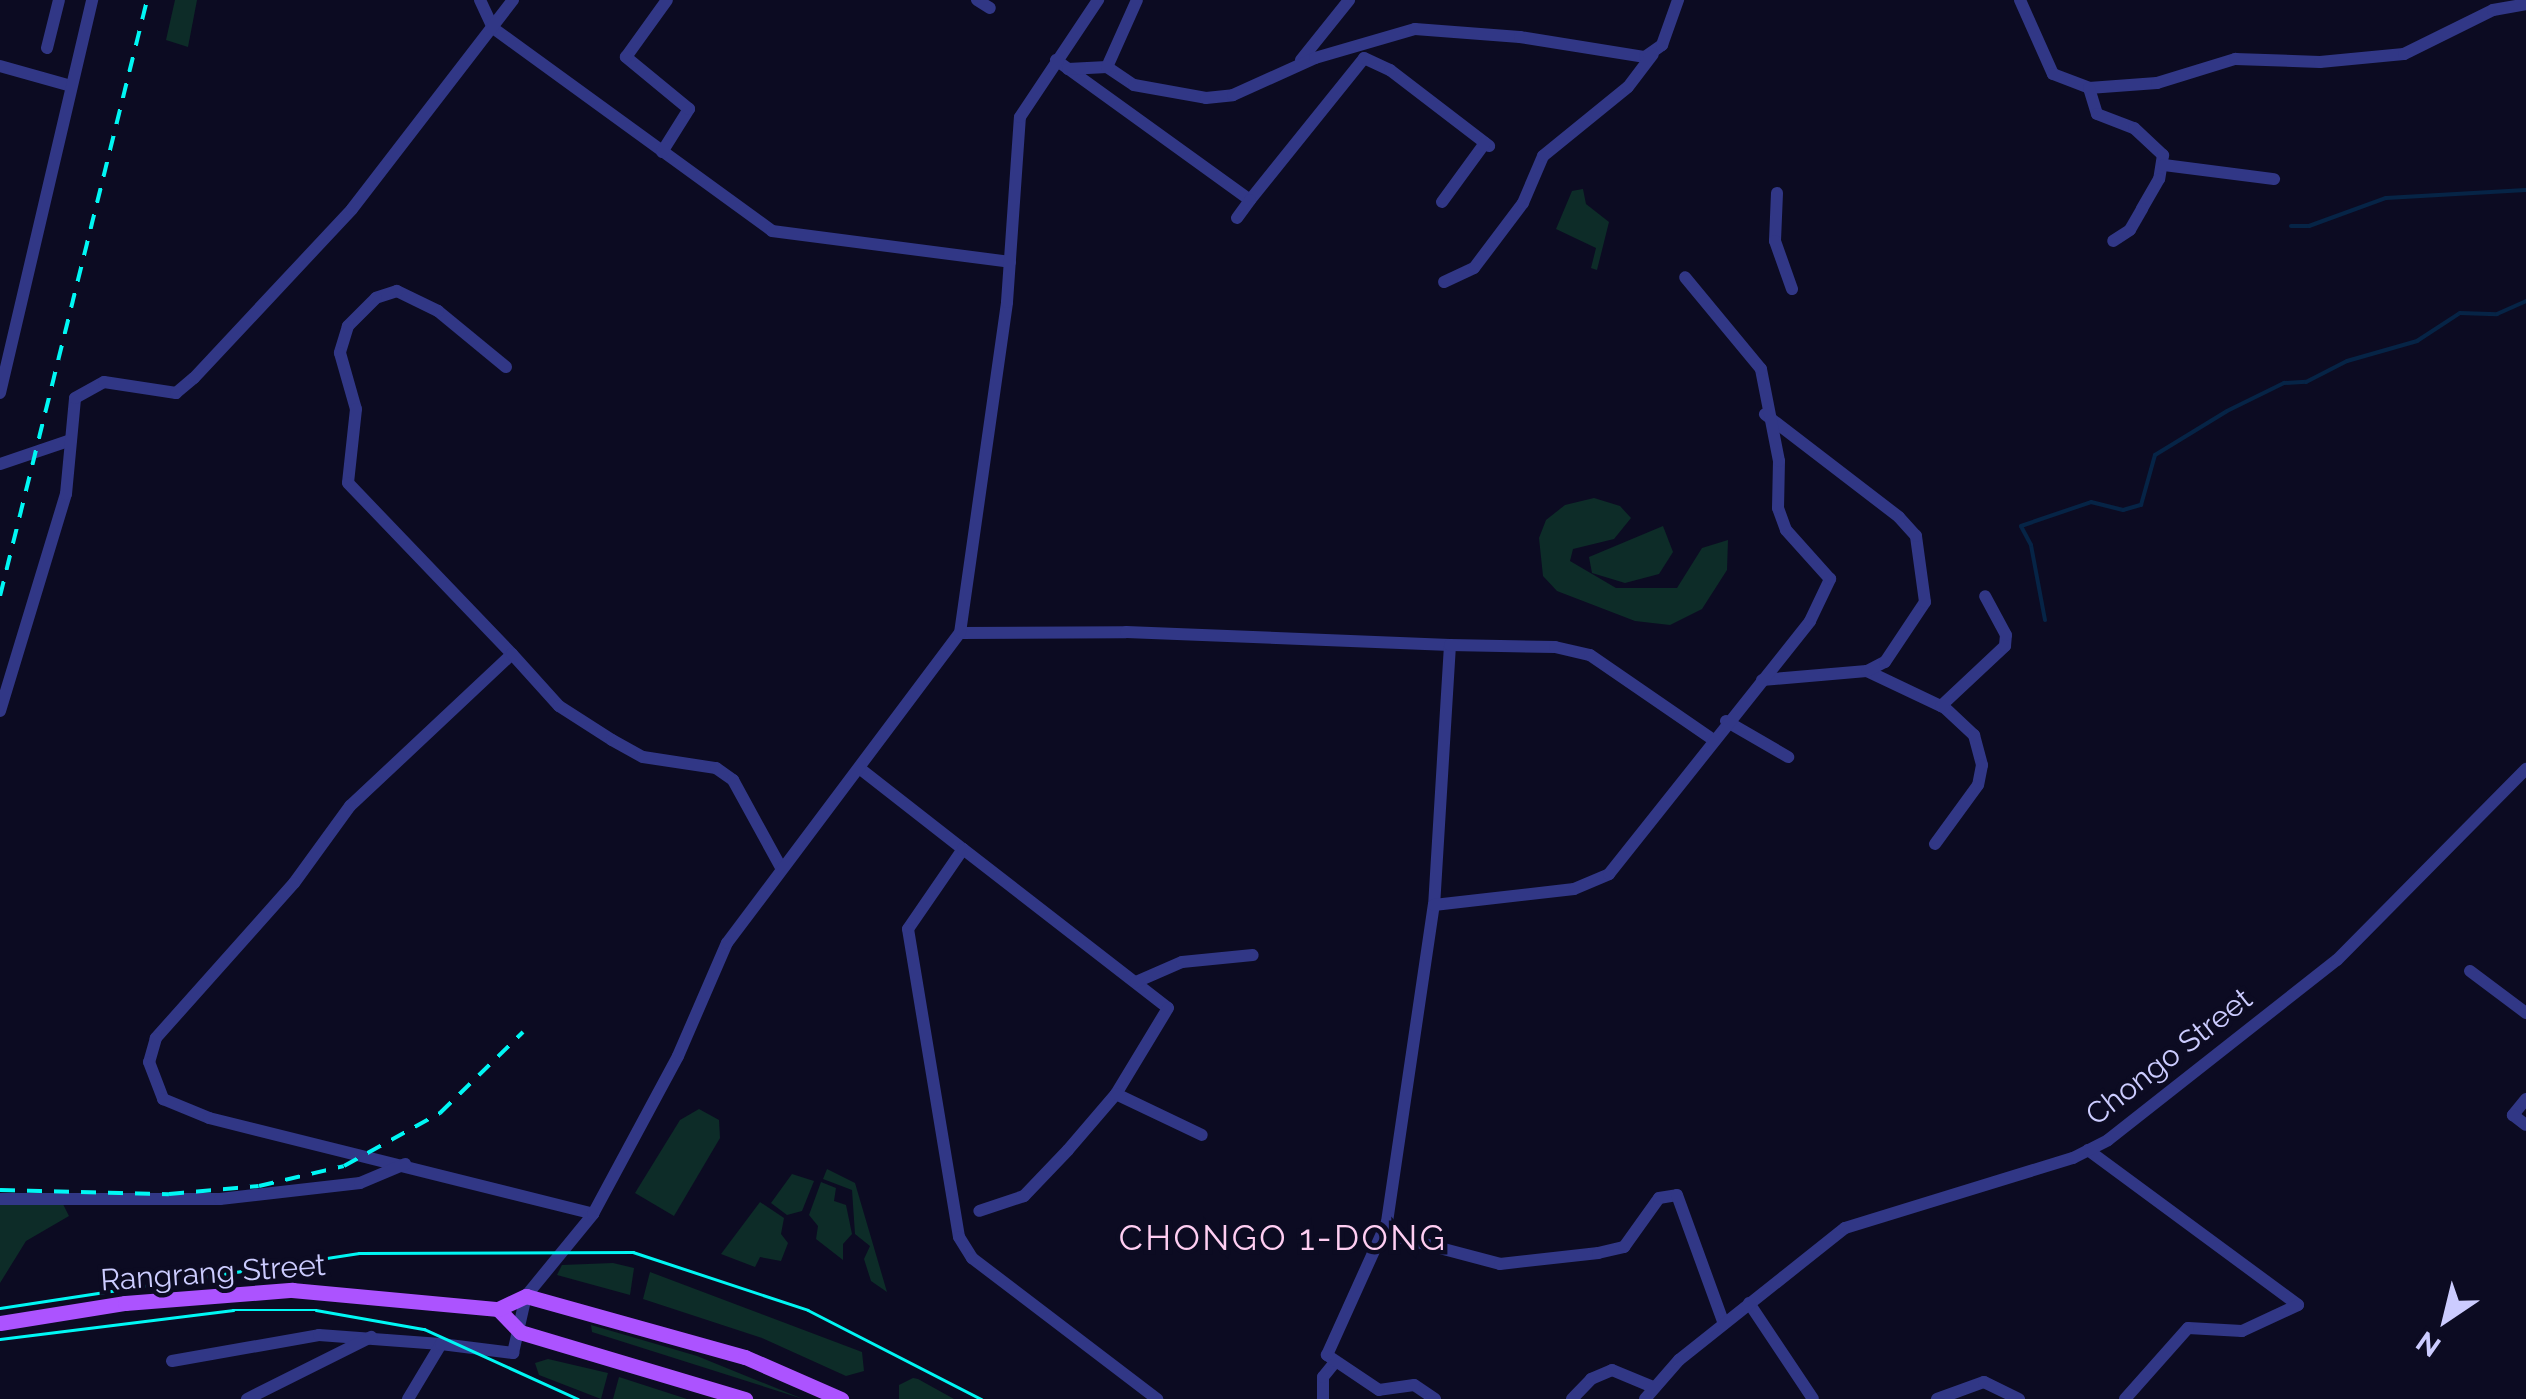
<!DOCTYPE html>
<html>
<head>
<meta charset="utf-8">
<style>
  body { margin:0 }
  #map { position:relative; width:2526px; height:1399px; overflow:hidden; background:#0c0b22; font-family:Raleway,sans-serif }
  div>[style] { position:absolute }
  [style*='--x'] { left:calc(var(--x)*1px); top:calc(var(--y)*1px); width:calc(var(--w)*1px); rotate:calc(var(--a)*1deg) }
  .green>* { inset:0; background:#0d2c28 }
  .stream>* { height:4px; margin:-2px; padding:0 2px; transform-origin:2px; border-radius:2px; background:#062446 }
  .minor>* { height:12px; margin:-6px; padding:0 6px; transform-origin:6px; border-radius:6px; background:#313786 }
  .major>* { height:15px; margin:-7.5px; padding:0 7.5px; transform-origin:7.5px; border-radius:7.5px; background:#ac53ff }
  .tram>* { height:2.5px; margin:-1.25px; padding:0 1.25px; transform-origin:1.25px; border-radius:1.25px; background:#00f7f4 }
  .rail>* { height:4px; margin-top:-2px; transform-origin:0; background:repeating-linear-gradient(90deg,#00f7f4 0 15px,transparent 0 27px) }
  span { translate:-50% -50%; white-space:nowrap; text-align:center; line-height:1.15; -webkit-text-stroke:9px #0c0b22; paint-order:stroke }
  .street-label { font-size:30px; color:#ccf }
  .quarter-label { font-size:35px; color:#ffcef2; letter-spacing:2.5px }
  .north { position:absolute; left:2396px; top:1269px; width:100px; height:100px; -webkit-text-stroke:8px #0c0b22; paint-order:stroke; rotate:215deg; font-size:28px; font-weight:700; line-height:40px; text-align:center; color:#ccf }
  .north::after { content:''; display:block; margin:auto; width:35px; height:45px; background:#ccf; clip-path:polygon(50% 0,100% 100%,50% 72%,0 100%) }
</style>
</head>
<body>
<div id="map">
  <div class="green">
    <i style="clip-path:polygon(175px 0,197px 0,188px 47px,166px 40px)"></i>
    <i style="clip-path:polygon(1583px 189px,1586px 204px,1609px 222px,1597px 270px,1591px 268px,1596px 248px,1556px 229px,1572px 191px)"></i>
    <i style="clip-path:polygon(1594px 498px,1620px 506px,1631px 518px,1614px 539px,1573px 549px,1570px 561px,1616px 588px,1677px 588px,1702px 548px,1728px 540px,1727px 570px,1702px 609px,1670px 625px,1635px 621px,1557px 591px,1543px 576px,1539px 538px,1546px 520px,1565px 505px)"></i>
    <i style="clip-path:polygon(1663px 526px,1673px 552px,1659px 574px,1625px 583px,1592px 573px,1589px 557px)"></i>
    <i style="clip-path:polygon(699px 1109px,719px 1120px,720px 1138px,674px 1216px,635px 1193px,680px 1120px)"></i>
    <i style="clip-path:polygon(827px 1169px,855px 1183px,887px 1292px,871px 1281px,864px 1259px,870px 1246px,855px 1234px,852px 1190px,823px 1179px)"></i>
    <i style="clip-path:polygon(792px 1174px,814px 1181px,802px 1211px,787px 1215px,771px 1203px)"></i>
    <i style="clip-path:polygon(821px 1182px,836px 1188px,834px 1201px,846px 1205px,852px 1234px,843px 1244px,843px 1260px,816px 1239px,818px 1226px,809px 1215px)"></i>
    <i style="clip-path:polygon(760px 1202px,784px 1218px,781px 1234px,788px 1243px,781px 1261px,760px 1257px,755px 1267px,721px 1254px)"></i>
    <i style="clip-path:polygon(63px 1204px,69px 1216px,26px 1241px,0 1283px,0 1205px)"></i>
    <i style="clip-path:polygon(613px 1263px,634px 1268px,630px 1295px,557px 1275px,562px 1265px)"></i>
    <i style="clip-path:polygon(650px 1272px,862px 1352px,864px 1371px,846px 1376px,762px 1338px,643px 1299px)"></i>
    <i style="clip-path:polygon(591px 1325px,697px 1356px,803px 1399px,592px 1332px)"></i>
    <i style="clip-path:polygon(548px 1359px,608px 1373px,601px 1399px,539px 1375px,535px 1363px)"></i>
    <i style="clip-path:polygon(619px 1377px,687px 1399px,688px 1399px,613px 1399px)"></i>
    <i style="clip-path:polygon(913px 1378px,918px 1379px,954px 1399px,899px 1399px,899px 1385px)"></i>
  </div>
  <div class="stream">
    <i style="--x:2291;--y:226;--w:18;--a:0"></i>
    <i style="--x:2309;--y:226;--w:82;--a:-20"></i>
    <i style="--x:2386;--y:198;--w:140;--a:-3.3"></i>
    <i style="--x:2045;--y:620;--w:76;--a:-100.6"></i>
    <i style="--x:2031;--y:545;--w:21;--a:-118"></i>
    <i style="--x:2021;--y:526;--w:74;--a:-18.9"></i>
    <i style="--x:2091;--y:502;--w:33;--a:14"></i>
    <i style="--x:2123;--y:510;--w:19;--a:-16"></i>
    <i style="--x:2141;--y:505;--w:52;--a:-74.4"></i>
    <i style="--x:2155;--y:455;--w:84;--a:-31.4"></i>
    <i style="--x:2227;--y:411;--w:64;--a:-26.2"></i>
    <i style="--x:2284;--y:383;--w:22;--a:-3"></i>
    <i style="--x:2306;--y:382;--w:46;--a:-27.1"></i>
    <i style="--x:2347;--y:361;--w:73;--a:-15.9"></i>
    <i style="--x:2417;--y:341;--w:51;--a:-33.1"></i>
    <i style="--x:2460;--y:313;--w:37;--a:2"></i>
    <i style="--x:2497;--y:314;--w:32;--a:-24"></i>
  </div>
  <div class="minor">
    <i style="--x:480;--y:0;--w:31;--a:65"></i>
    <i style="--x:493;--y:28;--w:345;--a:36"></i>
    <i style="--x:772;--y:231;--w:240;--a:7.4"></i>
    <i style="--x:977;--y:0;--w:15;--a:32"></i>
    <i style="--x:2020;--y:0;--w:81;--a:66"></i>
    <i style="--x:2053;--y:74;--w:39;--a:21"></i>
    <i style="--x:2089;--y:88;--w:68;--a:-4.2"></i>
    <i style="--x:2157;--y:83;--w:82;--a:-17.1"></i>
    <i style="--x:2235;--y:59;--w:85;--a:2"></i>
    <i style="--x:2320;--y:62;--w:84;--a:-5.4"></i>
    <i style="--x:2404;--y:54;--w:99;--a:-26.3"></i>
    <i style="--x:2493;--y:10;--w:34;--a:-10"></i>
    <i style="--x:47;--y:48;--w:49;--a:-76"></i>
    <i style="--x:1056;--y:60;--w:239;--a:35.8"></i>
    <i style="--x:1250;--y:200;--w:182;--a:-51.2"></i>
    <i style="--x:1364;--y:58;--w:29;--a:25"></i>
    <i style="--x:1390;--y:70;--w:125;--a:37.5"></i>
    <i style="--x:1301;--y:60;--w:77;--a:-51.3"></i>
    <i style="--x:0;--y:66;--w:74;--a:15.7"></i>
    <i style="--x:1107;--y:67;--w:32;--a:34"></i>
    <i style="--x:1134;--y:85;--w:73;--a:10.2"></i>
    <i style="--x:1206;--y:98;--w:27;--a:-6"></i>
    <i style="--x:1233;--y:95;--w:90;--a:-24.3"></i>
    <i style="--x:1315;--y:58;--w:104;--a:-16.2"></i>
    <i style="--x:1415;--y:29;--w:105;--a:4.4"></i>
    <i style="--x:1520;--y:37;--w:127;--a:9.1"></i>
    <i style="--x:1645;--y:57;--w:21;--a:-35"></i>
    <i style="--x:1662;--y:45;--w:48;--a:-70.4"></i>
    <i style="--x:1068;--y:69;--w:39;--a:-3"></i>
    <i style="--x:1107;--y:67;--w:73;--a:-65.9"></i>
    <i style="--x:2089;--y:88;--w:27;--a:73"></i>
    <i style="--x:2097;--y:114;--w:40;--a:21"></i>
    <i style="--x:2134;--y:128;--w:40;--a:43"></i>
    <i style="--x:2163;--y:155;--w:24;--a:99"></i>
    <i style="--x:2159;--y:179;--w:34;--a:120"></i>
    <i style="--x:2142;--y:209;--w:24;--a:120"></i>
    <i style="--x:2130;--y:230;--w:20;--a:147"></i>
    <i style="--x:662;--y:152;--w:51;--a:-57.9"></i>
    <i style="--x:689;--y:109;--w:82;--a:-140.5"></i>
    <i style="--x:626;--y:57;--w:70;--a:-54.3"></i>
    <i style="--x:2164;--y:165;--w:111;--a:7.3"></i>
    <i style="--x:1777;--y:193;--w:48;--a:92.4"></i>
    <i style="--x:1775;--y:241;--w:51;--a:70.5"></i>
    <i style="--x:1442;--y:202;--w:73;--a:-53.9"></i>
    <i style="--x:1237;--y:218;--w:22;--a:-54"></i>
    <i style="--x:1444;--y:282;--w:33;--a:-25"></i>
    <i style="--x:1474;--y:268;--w:81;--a:-53"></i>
    <i style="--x:1523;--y:203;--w:51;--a:-66.9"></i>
    <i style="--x:1543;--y:156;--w:109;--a:-39.1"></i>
    <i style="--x:1628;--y:87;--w:41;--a:-52.9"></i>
    <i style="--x:506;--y:367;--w:88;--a:-140.5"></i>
    <i style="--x:438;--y:311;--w:46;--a:-154"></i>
    <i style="--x:397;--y:291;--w:22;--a:162"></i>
    <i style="--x:376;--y:298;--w:40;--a:135"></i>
    <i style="--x:348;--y:326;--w:28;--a:107"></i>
    <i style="--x:340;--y:353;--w:58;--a:74.1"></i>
    <i style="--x:356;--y:409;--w:74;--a:96.2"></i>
    <i style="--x:348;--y:483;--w:237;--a:46.2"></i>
    <i style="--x:512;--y:654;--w:222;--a:136.8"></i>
    <i style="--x:350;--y:806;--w:95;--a:126"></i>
    <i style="--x:294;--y:883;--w:208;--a:131.7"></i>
    <i style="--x:156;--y:1038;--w:25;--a:106"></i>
    <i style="--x:149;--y:1062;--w:40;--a:69"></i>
    <i style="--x:163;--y:1099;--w:50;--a:22.4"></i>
    <i style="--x:209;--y:1118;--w:396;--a:14"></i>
    <i style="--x:0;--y:393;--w:404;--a:-76.8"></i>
    <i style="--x:0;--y:464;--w:75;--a:-18.7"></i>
    <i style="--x:960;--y:633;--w:166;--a:-0.3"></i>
    <i style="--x:1126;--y:632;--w:324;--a:2.3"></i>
    <i style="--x:1450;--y:645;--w:260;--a:93.5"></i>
    <i style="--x:1450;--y:645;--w:105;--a:1.1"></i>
    <i style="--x:1555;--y:647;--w:36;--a:13"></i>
    <i style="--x:1590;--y:655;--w:148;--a:34.5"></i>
    <i style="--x:512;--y:654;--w:70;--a:47.9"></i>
    <i style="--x:559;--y:706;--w:63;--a:32.7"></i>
    <i style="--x:612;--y:740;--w:35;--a:29"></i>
    <i style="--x:643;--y:757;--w:74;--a:8.6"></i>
    <i style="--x:716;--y:768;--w:21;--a:35"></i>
    <i style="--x:733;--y:780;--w:98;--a:61.3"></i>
    <i style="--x:1867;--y:671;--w:86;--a:25.4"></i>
    <i style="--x:1945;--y:708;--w:40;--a:43"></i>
    <i style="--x:1974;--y:735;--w:31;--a:75"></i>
    <i style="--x:1982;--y:765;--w:20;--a:101"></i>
    <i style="--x:1978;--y:785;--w:73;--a:126.1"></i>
    <i style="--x:1762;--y:680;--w:105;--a:-4.9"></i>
    <i style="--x:1867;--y:671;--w:20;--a:-27"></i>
    <i style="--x:1885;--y:662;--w:72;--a:-56.3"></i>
    <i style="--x:1925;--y:602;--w:67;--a:-97.8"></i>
    <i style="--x:1916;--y:536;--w:25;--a:-132"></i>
    <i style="--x:1899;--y:517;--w:169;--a:-142.5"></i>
    <i style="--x:1941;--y:706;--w:88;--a:-43.2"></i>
    <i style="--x:2005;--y:646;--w:11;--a:-85"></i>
    <i style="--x:2006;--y:635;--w:44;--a:-118.3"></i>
    <i style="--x:0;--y:711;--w:227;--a:-73.1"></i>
    <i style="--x:66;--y:494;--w:96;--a:-84.6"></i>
    <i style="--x:75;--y:398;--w:33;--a:-29"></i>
    <i style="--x:104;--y:382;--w:73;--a:8.7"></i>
    <i style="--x:176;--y:393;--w:23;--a:-40"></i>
    <i style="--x:194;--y:378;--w:231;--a:-46.9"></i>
    <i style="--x:352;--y:209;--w:264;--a:-52.4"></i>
    <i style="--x:1726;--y:721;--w:72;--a:30.1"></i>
    <i style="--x:863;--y:771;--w:127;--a:38"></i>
    <i style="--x:963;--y:849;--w:97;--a:124.5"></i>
    <i style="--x:908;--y:929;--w:312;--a:80.6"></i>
    <i style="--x:959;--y:1237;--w:25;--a:58"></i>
    <i style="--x:972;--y:1258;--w:233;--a:37.3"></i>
    <i style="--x:963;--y:849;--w:259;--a:37.8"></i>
    <i style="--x:1168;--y:1008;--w:100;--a:121.2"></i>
    <i style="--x:1116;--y:1094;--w:74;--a:130.6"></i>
    <i style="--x:1068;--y:1150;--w:64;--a:133.7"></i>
    <i style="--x:1024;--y:1196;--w:47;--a:161.6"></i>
    <i style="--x:2470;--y:971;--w:70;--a:36.9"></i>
    <i style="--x:1136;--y:982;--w:50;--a:-23.5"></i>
    <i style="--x:1182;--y:962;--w:71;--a:-5.6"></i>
    <i style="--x:1116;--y:1094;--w:95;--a:25.5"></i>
    <i style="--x:2526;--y:1099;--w:21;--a:129"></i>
    <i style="--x:2513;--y:1115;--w:16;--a:38"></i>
    <i style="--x:2088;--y:1150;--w:261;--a:36.4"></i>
    <i style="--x:2298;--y:1305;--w:62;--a:155.1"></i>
    <i style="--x:2242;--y:1331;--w:54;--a:-176.8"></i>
    <i style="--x:2188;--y:1328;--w:95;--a:131.6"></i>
    <i style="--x:0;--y:1199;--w:220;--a:0"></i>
    <i style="--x:220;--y:1199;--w:141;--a:-6.5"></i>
    <i style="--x:360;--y:1183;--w:49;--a:-22.9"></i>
    <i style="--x:1383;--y:1233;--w:121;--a:14.8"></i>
    <i style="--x:1500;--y:1264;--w:99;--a:-6.4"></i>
    <i style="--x:1598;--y:1253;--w:27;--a:-13"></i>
    <i style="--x:1624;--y:1247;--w:60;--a:-54.5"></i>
    <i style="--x:1659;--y:1198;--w:18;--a:-9"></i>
    <i style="--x:1677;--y:1195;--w:137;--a:70"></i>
    <i style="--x:1749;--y:1303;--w:115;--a:56.3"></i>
    <i style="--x:172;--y:1361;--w:149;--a:-10"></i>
    <i style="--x:319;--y:1335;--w:122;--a:4.2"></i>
    <i style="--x:247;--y:1399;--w:139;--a:-26.6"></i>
    <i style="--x:408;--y:1399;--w:64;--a:-59"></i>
    <i style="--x:441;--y:1344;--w:73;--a:7.1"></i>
    <i style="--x:513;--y:1353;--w:58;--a:-77.2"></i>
    <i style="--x:526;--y:1296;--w:106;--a:-50.7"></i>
    <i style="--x:593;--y:1214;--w:179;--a:-61.7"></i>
    <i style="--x:678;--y:1056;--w:123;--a:-66.6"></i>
    <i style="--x:727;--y:943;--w:388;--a:-53.1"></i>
    <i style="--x:960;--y:633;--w:334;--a:-81.9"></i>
    <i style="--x:1007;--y:302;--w:185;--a:-86"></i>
    <i style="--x:1020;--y:117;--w:141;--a:-56.3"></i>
    <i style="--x:1323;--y:1399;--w:22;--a:-90"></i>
    <i style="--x:1323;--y:1377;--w:19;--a:-51"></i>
    <i style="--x:1435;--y:1399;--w:25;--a:-146"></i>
    <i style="--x:1414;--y:1385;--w:35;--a:172"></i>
    <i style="--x:1379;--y:1390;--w:63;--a:-146.1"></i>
    <i style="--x:1327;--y:1355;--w:146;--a:-65.7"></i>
    <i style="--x:1387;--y:1222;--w:320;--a:-81.6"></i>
    <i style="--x:1434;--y:905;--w:141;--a:-6.5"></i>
    <i style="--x:1574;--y:889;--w:38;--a:-23"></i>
    <i style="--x:1609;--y:874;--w:323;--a:-51.5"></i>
    <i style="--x:1810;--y:621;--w:47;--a:-64.5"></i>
    <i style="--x:1830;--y:579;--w:66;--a:-131.9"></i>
    <i style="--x:1786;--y:530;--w:23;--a:-110"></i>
    <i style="--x:1778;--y:508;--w:47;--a:-88.8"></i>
    <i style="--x:1779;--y:461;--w:94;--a:-101.1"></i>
    <i style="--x:1761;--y:369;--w:119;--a:-129.6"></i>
    <i style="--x:1572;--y:1399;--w:28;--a:-46"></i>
    <i style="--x:1591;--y:1379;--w:23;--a:-23"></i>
    <i style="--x:1612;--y:1370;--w:44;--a:22.5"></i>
    <i style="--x:1645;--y:1399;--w:52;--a:-48.9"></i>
    <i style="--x:1679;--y:1360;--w:212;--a:-38.5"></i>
    <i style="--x:1845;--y:1228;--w:239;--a:-17.1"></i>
    <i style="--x:2073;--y:1158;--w:39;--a:-27"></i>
    <i style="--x:2108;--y:1140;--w:291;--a:-38.2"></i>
    <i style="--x:2337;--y:960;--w:269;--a:-45.3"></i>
    <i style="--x:1937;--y:1399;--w:50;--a:-19.9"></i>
    <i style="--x:1984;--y:1382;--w:39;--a:26"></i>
  </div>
  <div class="major">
    <i style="--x:498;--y:1309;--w:32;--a:46"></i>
    <i style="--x:520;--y:1332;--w:235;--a:16.6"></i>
    <i style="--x:0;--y:1323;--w:127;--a:-9.1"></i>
    <i style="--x:125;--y:1303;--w:168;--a:-4.5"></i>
    <i style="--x:292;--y:1290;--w:207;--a:5.3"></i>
    <i style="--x:498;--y:1309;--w:31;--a:-25"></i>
    <i style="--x:526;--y:1296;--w:227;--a:15.6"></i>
    <i style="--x:745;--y:1357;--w:105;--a:23.6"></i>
  </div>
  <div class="tram">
    <i style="--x:0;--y:1308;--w:363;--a:-8.7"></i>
    <i style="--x:359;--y:1253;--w:274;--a:-0.2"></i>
    <i style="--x:633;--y:1252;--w:184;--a:18.3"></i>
    <i style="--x:808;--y:1310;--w:195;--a:27.2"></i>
    <i style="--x:0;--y:1339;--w:235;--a:-7.1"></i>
    <i style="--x:233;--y:1310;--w:83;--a:0"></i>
    <i style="--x:316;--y:1310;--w:110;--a:10"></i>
    <i style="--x:424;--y:1329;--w:169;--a:24.4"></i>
  </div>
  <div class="rail">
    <i style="--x:0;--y:596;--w:614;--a:-76.14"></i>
    <i style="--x:0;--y:1190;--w:169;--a:1.4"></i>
    <i style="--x:169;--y:1194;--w:90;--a:-5.1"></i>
    <i style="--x:259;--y:1186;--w:87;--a:-13.2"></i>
    <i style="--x:344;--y:1166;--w:110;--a:-28.9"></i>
    <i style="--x:440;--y:1113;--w:116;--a:-44.3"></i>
  </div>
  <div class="street-label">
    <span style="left:2169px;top:1057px;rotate:-38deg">Chongo Street</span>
    <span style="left:213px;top:1273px;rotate:-4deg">Rangrang Street</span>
  </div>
  <div class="quarter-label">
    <span style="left:1283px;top:1238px">CHONGO 1-DONG</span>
  </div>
  <div class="north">N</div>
</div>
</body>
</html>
